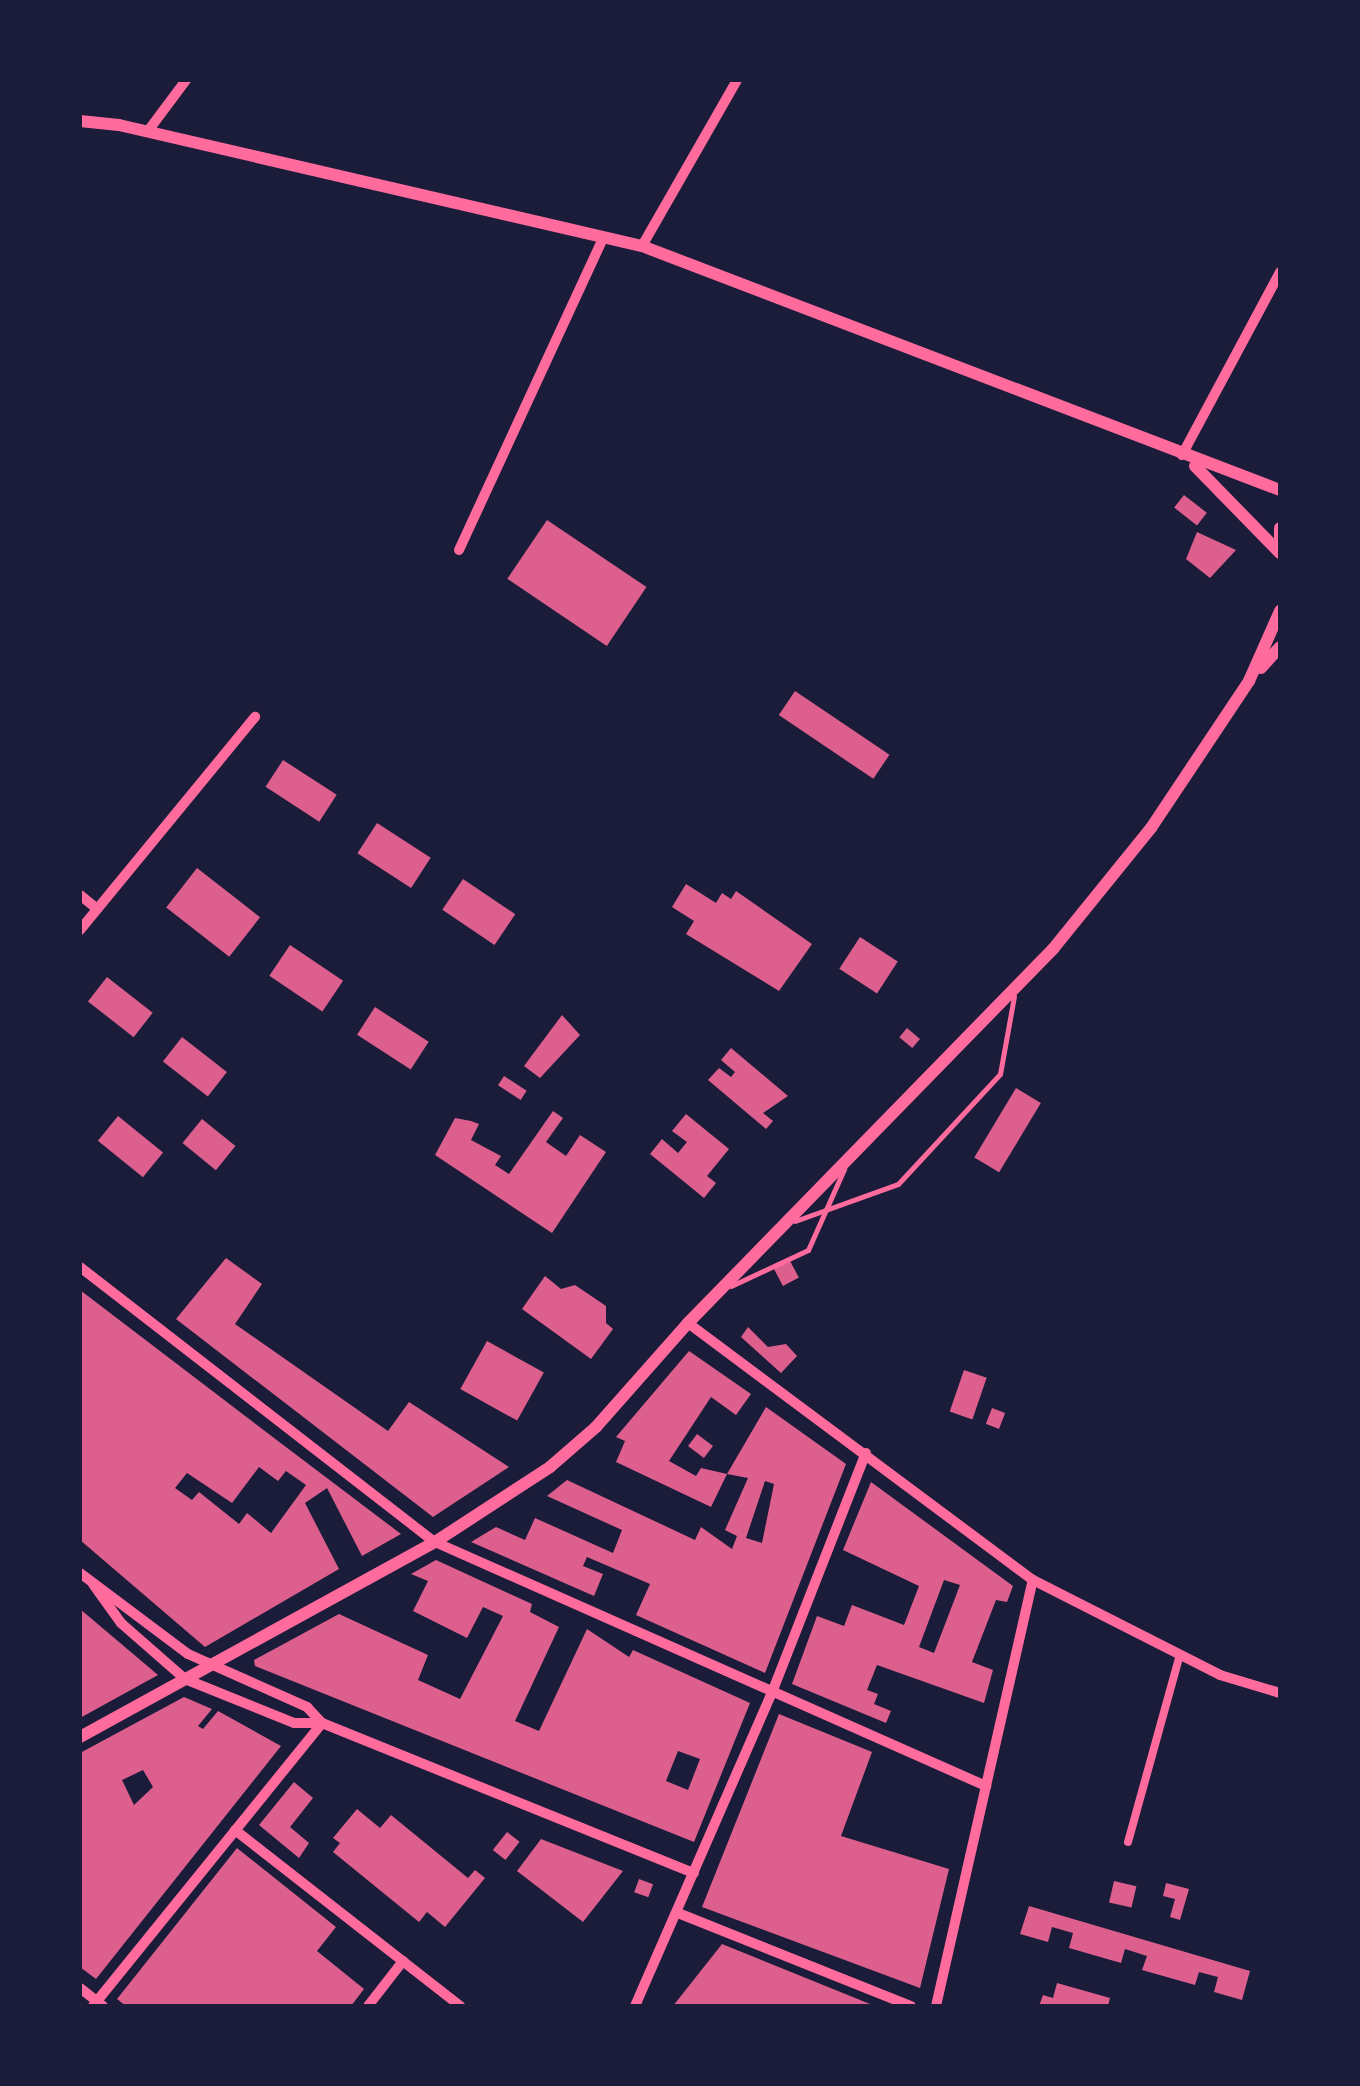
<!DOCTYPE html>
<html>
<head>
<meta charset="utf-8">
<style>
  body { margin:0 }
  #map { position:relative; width:1360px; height:2086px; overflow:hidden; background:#1b1b3a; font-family:"Crimson Pro",serif }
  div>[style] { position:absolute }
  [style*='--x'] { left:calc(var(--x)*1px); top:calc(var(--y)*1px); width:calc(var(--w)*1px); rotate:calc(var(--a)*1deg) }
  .building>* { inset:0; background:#dd5f8e; transform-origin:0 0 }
  .service>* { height:5px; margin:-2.5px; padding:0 2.5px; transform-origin:2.5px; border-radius:2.5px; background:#ff6b9d }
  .pedestrian>* { height:8px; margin:-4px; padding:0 4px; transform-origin:4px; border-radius:4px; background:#ff6b9d }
  .minor>* { height:10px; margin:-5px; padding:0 5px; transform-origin:5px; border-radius:5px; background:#ff6b9d }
  .tertiary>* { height:12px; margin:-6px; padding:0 6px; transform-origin:6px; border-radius:6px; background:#ff6b9d }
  span { translate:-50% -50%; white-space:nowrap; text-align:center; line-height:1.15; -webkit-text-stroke:10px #1b1b3a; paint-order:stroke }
  .frame { position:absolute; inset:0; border:82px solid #1b1b3a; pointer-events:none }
</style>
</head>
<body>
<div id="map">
  <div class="building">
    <i style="left:1184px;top:495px;width:29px;height:16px;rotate:38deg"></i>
    <i style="left:547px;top:520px;width:120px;height:71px;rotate:34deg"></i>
    <i style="clip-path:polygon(1197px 532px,1236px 550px,1210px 578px,1186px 559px)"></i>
    <i style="left:795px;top:691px;width:114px;height:29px;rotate:34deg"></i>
    <i style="left:283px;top:760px;width:64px;height:32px;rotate:33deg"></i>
    <i style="left:377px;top:823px;width:64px;height:36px;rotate:33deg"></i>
    <i style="left:197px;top:868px;width:80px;height:50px;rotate:38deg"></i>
    <i style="left:463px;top:879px;width:63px;height:37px;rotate:34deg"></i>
    <i style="clip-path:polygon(686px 884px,716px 903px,722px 893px,731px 899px,736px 891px,812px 944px,779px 991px,686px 934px,694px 921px,672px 907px)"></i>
    <i style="left:860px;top:937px;width:45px;height:38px;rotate:33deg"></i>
    <i style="left:290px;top:945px;width:64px;height:37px;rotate:34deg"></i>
    <i style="left:107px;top:977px;width:58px;height:31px;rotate:38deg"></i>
    <i style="left:375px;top:1007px;width:64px;height:33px;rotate:33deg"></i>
    <i style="clip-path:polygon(562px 1015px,580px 1035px,540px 1078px,524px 1066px)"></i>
    <i style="left:907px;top:1028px;width:17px;height:12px;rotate:40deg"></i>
    <i style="left:182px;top:1037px;width:57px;height:31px;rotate:38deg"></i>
    <i style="clip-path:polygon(731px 1048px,788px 1096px,763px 1113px,773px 1121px,766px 1129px,708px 1080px,719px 1068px,731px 1077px,735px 1072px,721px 1060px)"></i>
    <i style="left:504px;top:1076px;width:27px;height:11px;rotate:33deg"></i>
    <i style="left:1016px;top:1088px;width:29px;height:81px;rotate:31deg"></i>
    <i style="clip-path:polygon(553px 1111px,563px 1118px,546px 1142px,566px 1156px,580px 1135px,606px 1152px,552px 1233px,435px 1155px,455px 1118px,471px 1121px,479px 1124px,471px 1140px,501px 1156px,495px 1165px,509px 1174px)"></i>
    <i style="clip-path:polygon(686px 1114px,729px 1149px,707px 1176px,716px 1183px,704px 1198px,650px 1154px,662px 1139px,678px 1153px,687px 1142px,672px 1131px)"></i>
    <i style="left:118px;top:1116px;width:58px;height:32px;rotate:39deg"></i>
    <i style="left:202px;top:1119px;width:43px;height:31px;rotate:39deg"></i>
    <i style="clip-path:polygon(226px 1258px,262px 1284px,235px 1324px,388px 1431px,409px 1402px,509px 1467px,433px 1517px,176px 1319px)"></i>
    <i style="left:789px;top:1259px;width:21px;height:18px;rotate:62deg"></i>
    <i style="clip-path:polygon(545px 1276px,561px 1289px,575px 1285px,606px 1306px,606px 1323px,613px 1329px,591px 1359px,522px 1309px)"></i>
    <i style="clip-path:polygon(evenodd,80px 1290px,278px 1441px,401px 1534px,362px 1556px,327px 1488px,305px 1503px,339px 1569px,205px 1647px,80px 1540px,80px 1290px,259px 1467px,278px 1481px,286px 1471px,306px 1485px,271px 1533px,247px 1513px,239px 1524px,199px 1492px,192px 1500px,175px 1488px,187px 1473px,232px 1503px,259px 1467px)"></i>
    <i style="clip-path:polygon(748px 1327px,768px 1347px,786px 1344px,797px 1356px,781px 1373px,741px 1337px)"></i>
    <i style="left:487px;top:1341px;width:65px;height:55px;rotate:29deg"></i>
    <i style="clip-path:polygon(evenodd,689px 1351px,751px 1394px,736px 1415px,711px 1397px,669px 1461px,696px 1476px,701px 1468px,727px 1474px,766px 1407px,846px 1464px,765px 1673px,636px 1615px,650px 1584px,587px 1557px,583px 1566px,603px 1574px,594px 1596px,471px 1542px,496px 1527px,525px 1540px,535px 1518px,613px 1553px,622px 1530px,547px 1496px,567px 1480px,695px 1540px,701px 1527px,732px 1549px,737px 1536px,725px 1530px,748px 1478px,727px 1474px,711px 1507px,616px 1462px,625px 1441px,616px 1437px,689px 1351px,765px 1481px,774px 1484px,762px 1543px,746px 1538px,765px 1481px)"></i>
    <i style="left:964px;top:1370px;width:24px;height:44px;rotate:19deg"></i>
    <i style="left:992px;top:1408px;width:14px;height:17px;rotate:21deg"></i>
    <i style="left:697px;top:1434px;width:20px;height:15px;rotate:37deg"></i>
    <i style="clip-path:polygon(evenodd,871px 1482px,1013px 1586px,1007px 1602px,996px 1600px,972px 1662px,993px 1670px,984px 1703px,877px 1665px,867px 1690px,878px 1694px,874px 1704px,891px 1711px,886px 1723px,792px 1684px,817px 1616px,844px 1626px,852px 1605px,904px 1625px,919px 1586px,843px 1550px,871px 1482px,944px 1580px,960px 1585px,934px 1653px,919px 1647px,944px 1580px)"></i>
    <i style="clip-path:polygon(evenodd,436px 1560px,532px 1604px,530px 1612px,559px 1627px,515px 1721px,539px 1731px,587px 1629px,629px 1657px,633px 1650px,750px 1703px,694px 1842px,255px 1666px,254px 1660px,339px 1614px,428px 1655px,418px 1680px,460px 1699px,503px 1616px,483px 1607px,467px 1638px,413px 1611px,428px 1581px,411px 1574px,436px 1560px,678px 1751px,700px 1759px,688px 1790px,666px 1781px,678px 1751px)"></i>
    <i style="clip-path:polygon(80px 1609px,158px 1675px,80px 1718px)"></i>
    <i style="clip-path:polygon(evenodd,184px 1697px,212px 1709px,198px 1726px,203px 1729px,218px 1711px,281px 1746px,96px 1979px,80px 1967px,80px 1753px,184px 1697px,143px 1770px,153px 1787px,134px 1805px,122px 1780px,143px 1770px)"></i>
    <i style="clip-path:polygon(779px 1714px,872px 1752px,841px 1836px,949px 1869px,920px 1988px,702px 1907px)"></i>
    <i style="clip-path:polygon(294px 1782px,313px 1798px,290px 1827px,309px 1843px,299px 1858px,259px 1825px)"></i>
    <i style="clip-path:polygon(357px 1809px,380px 1828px,391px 1815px,468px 1878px,475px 1870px,485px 1878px,445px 1927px,427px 1912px,419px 1922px,333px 1852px,340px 1843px,333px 1838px)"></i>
    <i style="left:507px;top:1832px;width:16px;height:23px;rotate:38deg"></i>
    <i style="clip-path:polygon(541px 1839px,623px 1871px,583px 1922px,517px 1871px)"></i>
    <i style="clip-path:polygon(237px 1848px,336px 1927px,317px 1951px,364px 1989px,351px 2006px,126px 2006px,117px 1999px)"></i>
    <i style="left:639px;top:1879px;width:15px;height:14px;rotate:20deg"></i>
    <i style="left:1114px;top:1881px;width:23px;height:22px;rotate:13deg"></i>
    <i style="clip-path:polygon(1166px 1883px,1189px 1889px,1180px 1920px,1170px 1917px,1175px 1899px,1163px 1896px)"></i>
    <i style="clip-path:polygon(1029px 1906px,1250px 1971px,1242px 2000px,1214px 1992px,1218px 1977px,1199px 1972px,1195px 1985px,1142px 1970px,1147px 1956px,1125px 1949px,1121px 1963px,1069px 1948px,1073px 1933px,1052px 1927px,1048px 1942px,1020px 1934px)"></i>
    <i style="clip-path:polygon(722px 1944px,791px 1972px,875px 2006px,673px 2006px)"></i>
    <i style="clip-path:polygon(1057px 1983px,1110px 1998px,1108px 2006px,1039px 2006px,1043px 1995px,1053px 1998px)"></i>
  </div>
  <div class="service">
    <i style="--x:795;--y:1221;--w:109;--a:-19.8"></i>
    <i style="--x:898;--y:1184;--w:150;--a:-47.2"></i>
    <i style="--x:1000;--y:1074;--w:79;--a:-79.8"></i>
    <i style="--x:731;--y:1286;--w:85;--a:-25.1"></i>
    <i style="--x:808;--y:1250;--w:89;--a:-66"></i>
  </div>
  <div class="pedestrian">
    <i style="--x:1128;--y:1842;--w:194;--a:-74.5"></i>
  </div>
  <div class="minor">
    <i style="--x:148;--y:131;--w:64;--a:-53.3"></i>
    <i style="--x:642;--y:246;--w:191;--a:-60.2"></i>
    <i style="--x:1182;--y:455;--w:208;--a:-61.8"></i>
    <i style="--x:459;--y:550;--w:344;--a:-65.2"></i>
    <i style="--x:80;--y:895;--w:22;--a:39"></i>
    <i style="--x:80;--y:930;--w:276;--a:-50.6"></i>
    <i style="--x:80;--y:1267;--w:449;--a:37.8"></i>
    <i style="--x:435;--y:1542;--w:603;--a:23.89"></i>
    <i style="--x:688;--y:1323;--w:430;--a:36.7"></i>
    <i style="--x:1033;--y:1580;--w:210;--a:26.9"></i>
    <i style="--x:1220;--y:1675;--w:63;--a:16.7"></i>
    <i style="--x:80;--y:1573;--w:135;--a:36.9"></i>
    <i style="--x:188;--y:1654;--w:130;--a:24"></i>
    <i style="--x:307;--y:1707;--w:22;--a:47"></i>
    <i style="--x:93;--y:1584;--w:48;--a:54.3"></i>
    <i style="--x:121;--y:1623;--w:85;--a:41.2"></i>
    <i style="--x:185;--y:1679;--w:118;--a:22"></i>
    <i style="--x:294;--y:1723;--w:28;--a:0"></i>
    <i style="--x:322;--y:1723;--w:401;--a:22"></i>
    <i style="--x:235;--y:1830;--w:286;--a:38"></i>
    <i style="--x:678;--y:1913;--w:251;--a:21.8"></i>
    <i style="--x:80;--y:1988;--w:29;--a:38"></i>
    <i style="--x:93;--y:2006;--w:364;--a:-51"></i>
    <i style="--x:368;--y:2006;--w:57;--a:-52.1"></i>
    <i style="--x:635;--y:2006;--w:339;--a:-66.4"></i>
    <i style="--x:771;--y:1695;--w:260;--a:-68.6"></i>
    <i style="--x:936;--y:2006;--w:437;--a:-77.2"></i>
  </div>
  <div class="tertiary">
    <i style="--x:80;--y:121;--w:39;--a:6"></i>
    <i style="--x:119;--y:125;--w:537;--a:13.03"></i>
    <i style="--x:642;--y:246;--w:683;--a:20.93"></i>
    <i style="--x:1195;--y:466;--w:122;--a:45.7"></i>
    <i style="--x:1280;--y:528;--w:14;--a:90"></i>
    <i style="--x:1261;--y:668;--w:28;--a:-48"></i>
    <i style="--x:80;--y:1737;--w:405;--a:-28.8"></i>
    <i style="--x:435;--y:1542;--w:137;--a:-33.1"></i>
    <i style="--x:550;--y:1467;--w:61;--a:-41"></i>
    <i style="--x:596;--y:1427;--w:139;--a:-48.5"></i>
    <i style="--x:688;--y:1323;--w:523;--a:-45.7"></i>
    <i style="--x:1053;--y:949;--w:156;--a:-51"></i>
    <i style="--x:1151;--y:828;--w:177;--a:-56.3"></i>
    <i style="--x:1249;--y:681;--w:77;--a:-66.1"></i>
  </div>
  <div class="frame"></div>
</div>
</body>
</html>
